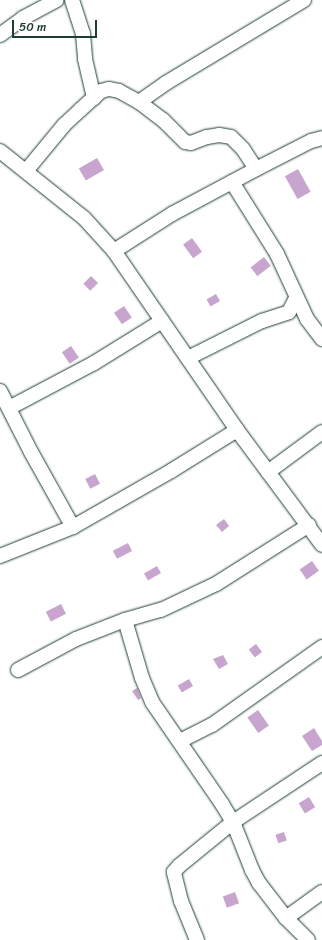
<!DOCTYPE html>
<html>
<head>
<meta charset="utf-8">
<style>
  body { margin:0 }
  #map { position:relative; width:322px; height:940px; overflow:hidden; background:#fff; font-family:Sriracha,sans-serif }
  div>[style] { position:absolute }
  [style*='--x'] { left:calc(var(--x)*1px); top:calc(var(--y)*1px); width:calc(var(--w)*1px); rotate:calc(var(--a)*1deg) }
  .building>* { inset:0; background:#c8a5ce; transform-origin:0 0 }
  .roads { filter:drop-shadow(0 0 1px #1f3d34) drop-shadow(0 0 1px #1f3d34) }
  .minor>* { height:14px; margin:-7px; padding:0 7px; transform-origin:7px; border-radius:7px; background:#fff }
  span { translate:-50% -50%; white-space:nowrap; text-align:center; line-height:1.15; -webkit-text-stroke:3px #fff; paint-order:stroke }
  .scale { position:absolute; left:12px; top:20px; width:85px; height:18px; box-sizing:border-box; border:2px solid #1f3d34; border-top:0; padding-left:5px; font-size:12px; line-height:14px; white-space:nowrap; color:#1f3d34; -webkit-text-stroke:3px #fff; paint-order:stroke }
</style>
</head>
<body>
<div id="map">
  <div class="building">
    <i style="left:97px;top:158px;width:14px;height:21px;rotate:60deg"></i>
    <i style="left:298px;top:169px;width:26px;height:15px;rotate:61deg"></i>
    <i style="left:192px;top:238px;width:17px;height:11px;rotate:54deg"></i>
    <i style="left:264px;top:257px;width:11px;height:17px;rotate:52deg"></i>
    <i style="left:91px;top:276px;width:10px;height:11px;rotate:45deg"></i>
    <i style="left:216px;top:294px;width:8px;height:11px;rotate:60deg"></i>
    <i style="left:124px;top:306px;width:14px;height:12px;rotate:56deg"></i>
    <i style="left:71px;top:346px;width:14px;height:11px;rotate:56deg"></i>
    <i style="left:95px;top:474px;width:11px;height:11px;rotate:63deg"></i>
    <i style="clip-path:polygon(224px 519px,229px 526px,222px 532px,216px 525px)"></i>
    <i style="left:128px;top:543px;width:9px;height:17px;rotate:63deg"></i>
    <i style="left:312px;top:561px;width:12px;height:15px;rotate:55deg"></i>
    <i style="left:157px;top:566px;width:8px;height:15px;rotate:60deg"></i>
    <i style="left:61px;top:604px;width:11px;height:17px;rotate:63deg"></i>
    <i style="left:256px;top:644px;width:10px;height:9px;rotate:53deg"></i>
    <i style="clip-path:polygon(223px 655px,228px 664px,219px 669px,213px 659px)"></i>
    <i style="left:189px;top:679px;width:8px;height:13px;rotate:60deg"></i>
    <i style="clip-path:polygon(137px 688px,141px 698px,138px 700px,132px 691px)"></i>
    <i style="left:258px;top:710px;width:19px;height:13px;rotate:55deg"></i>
    <i style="clip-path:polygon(314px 728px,322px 741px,322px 745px,312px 751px,302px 736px)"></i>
    <i style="left:309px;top:797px;width:12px;height:12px;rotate:59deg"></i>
    <i style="left:284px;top:832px;width:9px;height:9px;rotate:72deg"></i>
    <i style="left:235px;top:892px;width:12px;height:13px;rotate:70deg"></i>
  </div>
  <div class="roads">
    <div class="minor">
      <i style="--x:72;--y:0;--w:36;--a:72"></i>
      <i style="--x:83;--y:34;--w:25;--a:85"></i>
      <i style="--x:85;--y:59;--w:40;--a:77"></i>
      <i style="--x:0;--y:35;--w:29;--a:-36"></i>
      <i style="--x:23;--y:18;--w:38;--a:-28"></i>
      <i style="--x:139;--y:102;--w:33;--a:-35"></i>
      <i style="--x:166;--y:83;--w:161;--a:-31"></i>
      <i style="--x:0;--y:151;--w:107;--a:38.6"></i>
      <i style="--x:84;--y:218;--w:45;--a:47.7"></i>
      <i style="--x:114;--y:251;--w:217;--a:55.5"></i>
      <i style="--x:237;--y:430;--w:143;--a:53.5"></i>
      <i style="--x:26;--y:171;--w:60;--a:-50.4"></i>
      <i style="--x:64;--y:125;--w:22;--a:-43"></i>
      <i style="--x:80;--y:110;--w:28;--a:-42"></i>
      <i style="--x:101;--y:91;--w:8;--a:-14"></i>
      <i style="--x:109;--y:89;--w:10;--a:11"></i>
      <i style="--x:119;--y:91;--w:23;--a:29"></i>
      <i style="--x:139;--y:102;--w:30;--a:37"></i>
      <i style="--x:163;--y:120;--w:31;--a:45"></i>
      <i style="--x:185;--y:142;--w:6;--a:9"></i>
      <i style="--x:191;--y:143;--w:17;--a:-21"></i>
      <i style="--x:207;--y:137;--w:12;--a:-9"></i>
      <i style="--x:219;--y:135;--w:12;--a:9"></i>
      <i style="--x:231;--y:137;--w:17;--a:45"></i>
      <i style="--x:243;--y:149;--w:24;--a:57"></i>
      <i style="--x:232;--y:182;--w:85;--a:58"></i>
      <i style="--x:277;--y:254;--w:72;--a:65.2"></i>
      <i style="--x:307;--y:319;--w:25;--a:53"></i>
      <i style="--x:114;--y:251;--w:69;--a:-32.5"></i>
      <i style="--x:172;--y:214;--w:100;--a:-28.1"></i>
      <i style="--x:260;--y:167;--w:57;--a:-27"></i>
      <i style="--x:311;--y:141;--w:11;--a:-15"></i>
      <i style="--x:188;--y:358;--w:83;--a:-26.6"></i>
      <i style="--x:262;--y:321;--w:28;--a:-18"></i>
      <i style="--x:289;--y:312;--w:16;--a:-63"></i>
      <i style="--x:0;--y:391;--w:68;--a:63.1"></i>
      <i style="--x:31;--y:452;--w:86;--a:60.8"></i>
      <i style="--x:9;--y:408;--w:96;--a:-27.9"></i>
      <i style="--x:94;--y:363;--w:80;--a:-31.7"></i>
      <i style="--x:268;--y:472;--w:67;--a:-36.5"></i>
      <i style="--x:0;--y:556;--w:79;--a:-21.7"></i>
      <i style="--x:73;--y:527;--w:113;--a:-29.7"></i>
      <i style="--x:171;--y:471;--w:78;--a:-31.8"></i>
      <i style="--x:125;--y:620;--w:60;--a:73.7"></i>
      <i style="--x:142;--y:678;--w:26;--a:67"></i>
      <i style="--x:152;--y:702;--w:124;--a:55.5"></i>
      <i style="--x:222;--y:804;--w:21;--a:59"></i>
      <i style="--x:233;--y:822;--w:52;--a:68.4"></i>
      <i style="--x:252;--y:870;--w:15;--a:62"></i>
      <i style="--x:259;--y:883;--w:44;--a:52.4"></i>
      <i style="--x:286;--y:918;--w:31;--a:45"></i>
      <i style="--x:18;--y:670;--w:66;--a:-28.1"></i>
      <i style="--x:76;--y:639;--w:53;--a:-21.2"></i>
      <i style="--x:125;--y:620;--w:37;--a:-16"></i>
      <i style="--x:161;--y:610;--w:61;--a:-25.3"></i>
      <i style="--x:216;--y:584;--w:110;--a:-32.4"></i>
      <i style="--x:180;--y:741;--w:36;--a:-27"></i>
      <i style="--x:212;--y:725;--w:135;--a:-35.3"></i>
      <i style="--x:286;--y:918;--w:44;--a:-35.8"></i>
      <i style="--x:197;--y:940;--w:42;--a:-112.3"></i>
      <i style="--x:181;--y:901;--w:30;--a:-104"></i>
      <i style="--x:174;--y:872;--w:8;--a:-50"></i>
      <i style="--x:179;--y:866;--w:70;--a:-39.2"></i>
      <i style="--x:233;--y:822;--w:107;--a:-33.5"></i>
    </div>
  </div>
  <div class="scale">50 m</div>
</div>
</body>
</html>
